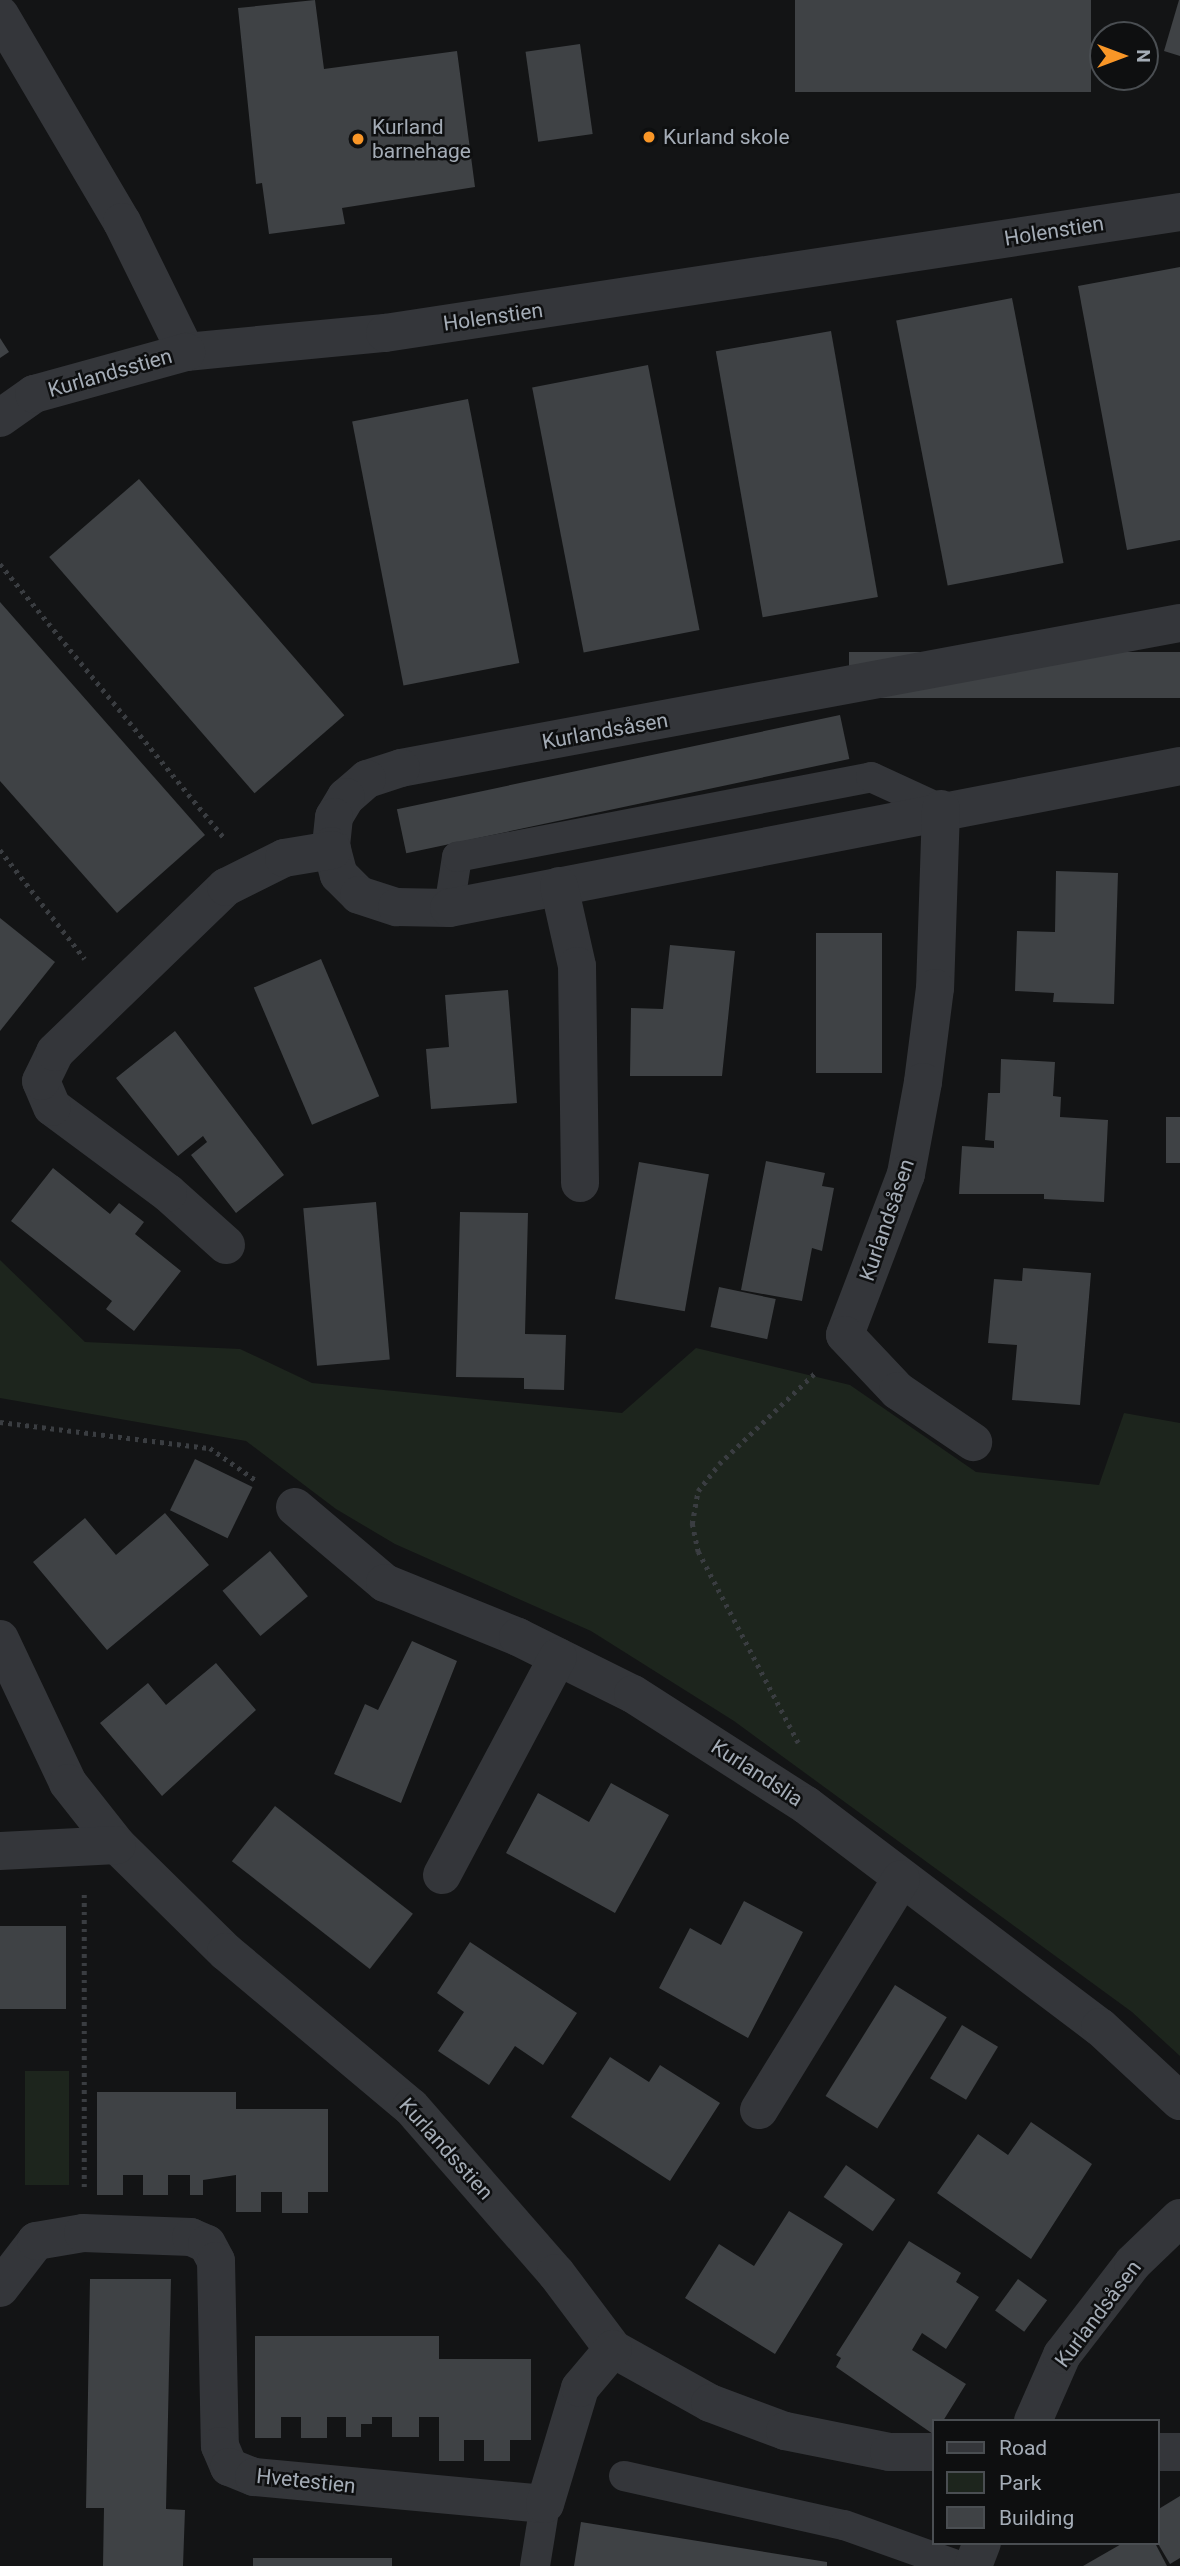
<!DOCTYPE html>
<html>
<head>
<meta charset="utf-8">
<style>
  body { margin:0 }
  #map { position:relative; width:1180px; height:2566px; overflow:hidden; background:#131415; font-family:Roboto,sans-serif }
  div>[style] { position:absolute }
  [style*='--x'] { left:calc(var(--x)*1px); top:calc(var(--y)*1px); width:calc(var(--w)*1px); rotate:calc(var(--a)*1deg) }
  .green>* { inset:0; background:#1d251d; transform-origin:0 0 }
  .building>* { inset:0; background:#3f4245; transform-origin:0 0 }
  .path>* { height:4.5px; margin-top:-2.25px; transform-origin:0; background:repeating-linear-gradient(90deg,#3a3d41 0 3.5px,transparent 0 8.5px) }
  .lane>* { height:30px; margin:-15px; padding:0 15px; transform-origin:15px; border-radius:15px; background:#34363a }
  .street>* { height:38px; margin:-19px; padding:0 19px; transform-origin:19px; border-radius:19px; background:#34363a }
  .dots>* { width:19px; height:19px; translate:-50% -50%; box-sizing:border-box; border:4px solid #0e0f10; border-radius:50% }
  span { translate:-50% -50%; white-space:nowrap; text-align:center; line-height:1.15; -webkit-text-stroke:5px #0e0f10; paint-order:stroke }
  .poi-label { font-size:21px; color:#a4acb6 }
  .left { translate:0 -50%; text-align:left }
  .street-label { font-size:21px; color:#a4acb6 }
  .legend { position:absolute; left:932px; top:2419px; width:228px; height:126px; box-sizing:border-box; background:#0e0f10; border:2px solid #4a4e52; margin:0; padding:9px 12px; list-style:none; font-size:21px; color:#a4acb6 }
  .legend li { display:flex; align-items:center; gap:14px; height:35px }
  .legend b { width:35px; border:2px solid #4a4e52 }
  .north { position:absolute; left:1089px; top:21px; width:70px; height:70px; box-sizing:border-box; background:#0e0f10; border:2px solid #4a4e52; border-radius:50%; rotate:90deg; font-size:19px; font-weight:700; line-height:28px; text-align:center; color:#a4acb6 }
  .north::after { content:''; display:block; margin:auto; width:24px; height:32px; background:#f99627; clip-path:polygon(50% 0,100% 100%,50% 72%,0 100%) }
</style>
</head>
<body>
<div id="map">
  <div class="green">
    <i style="clip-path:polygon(0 1260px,85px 1342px,240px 1349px,312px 1383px,622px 1413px,696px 1348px,850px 1385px,976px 1472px,1099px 1485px,1124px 1413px,1180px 1423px,1180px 2056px,1132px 2012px,734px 1721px,591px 1631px,395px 1544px,336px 1509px,246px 1441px,0 1398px)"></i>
    <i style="left:25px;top:2071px;width:44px;height:114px"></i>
  </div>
  <div class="building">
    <i style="clip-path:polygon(315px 0,324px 69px,457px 51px,475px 187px,342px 208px,345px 224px,269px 234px,262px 183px,256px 184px,238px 8px)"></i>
    <i style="left:795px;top:0;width:296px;height:92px"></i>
    <i style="clip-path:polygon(1179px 0,1180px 0,1180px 56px,1164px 51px)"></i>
    <i style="left:580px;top:44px;width:91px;height:55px;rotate:82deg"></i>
    <i style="clip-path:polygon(1180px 267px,1180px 540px,1127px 550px,1078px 286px)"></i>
    <i style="left:1012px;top:298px;width:270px;height:118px;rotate:79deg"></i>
    <i style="left:831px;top:331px;width:270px;height:117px;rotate:80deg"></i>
    <i style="clip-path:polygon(0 338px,9px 352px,0 358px)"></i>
    <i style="left:648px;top:365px;width:270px;height:118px;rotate:79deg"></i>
    <i style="left:468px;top:399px;width:269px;height:118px;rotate:79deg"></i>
    <i style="left:139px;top:479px;width:313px;height:119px;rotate:49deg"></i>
    <i style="clip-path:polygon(0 602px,205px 835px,117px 913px,0 781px)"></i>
    <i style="left:1180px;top:652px;width:46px;height:331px;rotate:90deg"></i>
    <i style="left:840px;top:715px;width:45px;height:453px;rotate:78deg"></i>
    <i style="clip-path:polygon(1056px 871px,1118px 873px,1114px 1004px,1053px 1002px,1054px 993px,1015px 991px,1017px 931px,1055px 932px)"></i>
    <i style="clip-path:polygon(0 918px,55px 962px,0 1031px)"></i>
    <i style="left:816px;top:933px;width:66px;height:140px"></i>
    <i style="clip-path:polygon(670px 945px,735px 951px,722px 1076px,630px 1076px,631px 1008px,663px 1009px)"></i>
    <i style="left:321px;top:959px;width:149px;height:73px;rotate:67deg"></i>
    <i style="clip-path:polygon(508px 990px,517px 1103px,431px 1109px,426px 1049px,449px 1047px,445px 995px)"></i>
    <i style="clip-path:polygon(175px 1031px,284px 1175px,236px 1213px,191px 1155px,207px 1142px,203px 1136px,178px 1156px,116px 1078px)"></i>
    <i style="clip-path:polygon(1001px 1059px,1055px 1062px,1053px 1096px,1061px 1097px,1060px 1117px,1108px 1120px,1104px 1202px,1044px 1199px,1044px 1194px,959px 1194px,962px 1146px,994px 1148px,994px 1141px,985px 1140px,988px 1093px,1000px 1093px)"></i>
    <i style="left:1166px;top:1117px;width:14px;height:46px"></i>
    <i style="clip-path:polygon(766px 1161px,825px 1173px,822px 1186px,834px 1188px,822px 1251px,812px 1248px,802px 1301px,741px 1290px)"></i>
    <i style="left:639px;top:1162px;width:71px;height:139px;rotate:10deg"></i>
    <i style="clip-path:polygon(53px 1168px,110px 1214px,119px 1203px,144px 1222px,135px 1234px,181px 1271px,134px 1331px,106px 1309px,112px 1301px,11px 1221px)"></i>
    <i style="left:376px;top:1202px;width:158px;height:73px;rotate:85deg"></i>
    <i style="clip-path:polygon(460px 1212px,528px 1213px,525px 1334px,566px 1335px,564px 1390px,524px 1389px,524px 1378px,456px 1377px)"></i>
    <i style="clip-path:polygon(1023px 1268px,1091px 1273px,1080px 1405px,1012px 1400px,1017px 1345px,988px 1343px,994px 1279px,1022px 1281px)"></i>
    <i style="left:719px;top:1287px;width:58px;height:41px;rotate:12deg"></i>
    <i style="left:195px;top:1459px;width:64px;height:57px;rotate:26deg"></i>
    <i style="clip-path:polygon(165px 1513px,209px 1565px,107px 1650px,33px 1562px,85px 1518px,116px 1555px)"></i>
    <i style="left:270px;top:1551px;width:59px;height:62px;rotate:50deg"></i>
    <i style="clip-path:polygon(412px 1641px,457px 1661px,401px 1803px,334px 1774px,365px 1704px,378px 1710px)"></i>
    <i style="clip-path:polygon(216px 1663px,256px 1710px,162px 1796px,100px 1723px,148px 1683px,166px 1705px)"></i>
    <i style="clip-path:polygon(611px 1783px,669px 1815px,615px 1913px,506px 1853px,538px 1793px,589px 1822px)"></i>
    <i style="left:275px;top:1806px;width:175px;height:70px;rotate:38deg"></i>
    <i style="clip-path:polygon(744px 1901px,803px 1932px,748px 2038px,659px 1988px,690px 1928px,721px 1945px)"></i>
    <i style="left:0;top:1926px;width:66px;height:83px"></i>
    <i style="clip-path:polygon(470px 1942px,577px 2013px,543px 2065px,515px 2046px,489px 2085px,438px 2051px,464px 2012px,437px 1993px)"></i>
    <i style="left:895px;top:1985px;width:61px;height:131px;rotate:32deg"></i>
    <i style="left:962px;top:2025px;width:42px;height:62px;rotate:31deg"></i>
    <i style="clip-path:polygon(610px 2057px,649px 2082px,660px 2065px,720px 2103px,670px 2181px,571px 2117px)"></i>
    <i style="clip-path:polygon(97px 2092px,236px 2092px,236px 2109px,328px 2109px,328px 2192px,308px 2192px,308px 2213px,282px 2213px,282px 2192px,261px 2192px,261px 2212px,236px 2212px,236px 2175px,203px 2180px,203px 2195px,190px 2195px,190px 2175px,168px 2175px,168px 2195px,143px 2195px,143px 2175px,123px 2175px,123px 2195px,97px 2195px)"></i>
    <i style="clip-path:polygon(1031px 2122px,1092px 2164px,1031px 2259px,937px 2193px,978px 2134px,1008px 2155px)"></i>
    <i style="left:846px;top:2165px;width:60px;height:39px;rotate:35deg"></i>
    <i style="clip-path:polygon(789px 2211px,843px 2244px,775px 2354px,685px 2298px,719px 2244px,754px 2266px)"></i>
    <i style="clip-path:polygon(909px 2241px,961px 2273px,956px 2282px,979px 2297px,946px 2349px,922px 2333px,912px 2350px,966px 2384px,943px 2421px,933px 2421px,933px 2434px,836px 2367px,841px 2358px,836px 2355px)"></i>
    <i style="clip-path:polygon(90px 2279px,171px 2279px,166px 2509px,185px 2510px,183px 2566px,103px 2566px,104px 2508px,86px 2508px)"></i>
    <i style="left:1018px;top:2279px;width:36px;height:39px;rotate:36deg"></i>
    <i style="clip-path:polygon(255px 2336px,439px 2336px,439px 2359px,531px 2359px,531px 2440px,510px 2440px,510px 2461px,484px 2461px,484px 2440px,464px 2440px,464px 2461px,439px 2461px,439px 2417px,419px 2417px,419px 2437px,392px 2437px,392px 2417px,372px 2417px,372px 2424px,361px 2424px,361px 2437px,346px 2437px,346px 2417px,327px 2417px,327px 2438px,301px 2438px,301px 2417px,281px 2417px,281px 2438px,255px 2438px)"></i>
    <i style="clip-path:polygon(1180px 2496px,1180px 2558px,1170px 2564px,1157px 2542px,1157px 2510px)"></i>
    <i style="clip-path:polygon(581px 2522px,827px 2562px,827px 2566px,574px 2566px)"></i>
    <i style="clip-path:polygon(1123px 2543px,1155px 2543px,1167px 2566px,1083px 2566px)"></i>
    <i style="left:253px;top:2558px;width:139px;height:8px"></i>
  </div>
  <div class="path">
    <i style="--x:0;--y:564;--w:354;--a:50.7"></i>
    <i style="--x:0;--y:850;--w:138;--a:52.1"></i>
    <i style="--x:0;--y:1422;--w:212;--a:7.1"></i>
    <i style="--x:210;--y:1448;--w:57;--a:35.1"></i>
    <i style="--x:798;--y:1743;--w:216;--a:-117.6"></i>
    <i style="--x:698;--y:1552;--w:29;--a:-102"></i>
    <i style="--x:692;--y:1524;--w:34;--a:-80"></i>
    <i style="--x:698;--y:1491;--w:34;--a:-52"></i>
    <i style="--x:719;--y:1464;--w:134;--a:-43.5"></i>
    <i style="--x:84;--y:2187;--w:295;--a:-90"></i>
  </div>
  <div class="lane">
    <i style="--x:449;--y:908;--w:52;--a:-81.1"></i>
    <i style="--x:457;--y:857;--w:422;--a:-10.9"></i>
    <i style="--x:871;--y:777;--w:77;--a:24.6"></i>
    <i style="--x:624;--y:2476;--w:225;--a:12.6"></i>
    <i style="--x:844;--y:2525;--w:122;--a:19.6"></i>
    <i style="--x:535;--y:2566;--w:63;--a:-80.8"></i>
  </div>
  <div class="street">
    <i style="--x:0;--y:15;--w:240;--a:59.5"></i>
    <i style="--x:122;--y:222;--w:145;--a:63.8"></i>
    <i style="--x:186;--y:352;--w:200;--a:-5.5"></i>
    <i style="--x:385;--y:333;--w:804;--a:-8.65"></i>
    <i style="--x:0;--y:418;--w:42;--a:-35.2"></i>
    <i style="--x:34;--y:394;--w:158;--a:-15.4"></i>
    <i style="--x:1180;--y:623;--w:792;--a:169.46"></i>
    <i style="--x:401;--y:768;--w:36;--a:162"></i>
    <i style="--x:367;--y:779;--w:28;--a:139"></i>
    <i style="--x:346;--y:797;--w:23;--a:121"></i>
    <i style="--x:334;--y:817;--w:29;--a:96"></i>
    <i style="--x:331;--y:846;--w:30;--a:75"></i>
    <i style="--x:339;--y:875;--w:28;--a:45"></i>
    <i style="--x:359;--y:895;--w:40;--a:18"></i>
    <i style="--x:397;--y:907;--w:52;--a:1.1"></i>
    <i style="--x:449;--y:908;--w:745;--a:-10.99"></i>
    <i style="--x:941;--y:809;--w:179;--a:91.9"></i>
    <i style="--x:935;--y:988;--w:95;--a:97.3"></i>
    <i style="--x:923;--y:1082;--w:94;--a:100.5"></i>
    <i style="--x:906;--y:1174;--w:172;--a:110.8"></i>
    <i style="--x:845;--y:1335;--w:77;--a:46.6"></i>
    <i style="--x:898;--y:1391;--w:91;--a:34.2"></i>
    <i style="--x:559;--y:886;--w:82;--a:77.3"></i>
    <i style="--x:577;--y:966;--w:217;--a:89.2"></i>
    <i style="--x:226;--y:1245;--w:78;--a:-138.1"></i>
    <i style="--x:168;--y:1193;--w:144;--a:-143.4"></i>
    <i style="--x:52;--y:1107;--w:28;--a:-113"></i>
    <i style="--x:41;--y:1081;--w:32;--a:-64"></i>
    <i style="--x:55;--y:1052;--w:238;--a:-44"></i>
    <i style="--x:226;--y:887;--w:65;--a:-26.6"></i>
    <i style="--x:284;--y:858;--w:49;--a:-9.5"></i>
    <i style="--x:295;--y:1507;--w:118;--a:40.2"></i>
    <i style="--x:385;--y:1583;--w:144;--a:22.1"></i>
    <i style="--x:518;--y:1637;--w:128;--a:26.4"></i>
    <i style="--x:633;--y:1694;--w:206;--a:32.7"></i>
    <i style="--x:806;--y:1805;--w:368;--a:37.1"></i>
    <i style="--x:1100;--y:2027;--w:109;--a:42.8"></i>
    <i style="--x:0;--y:1639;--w:159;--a:64.7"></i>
    <i style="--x:68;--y:1783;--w:79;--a:51.7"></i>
    <i style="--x:117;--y:1845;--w:153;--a:44.5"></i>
    <i style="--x:226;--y:1952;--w:241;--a:40"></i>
    <i style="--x:411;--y:2107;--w:220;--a:48.9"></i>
    <i style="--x:556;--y:2273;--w:95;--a:53.1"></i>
    <i style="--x:613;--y:2349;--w:111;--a:29.1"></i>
    <i style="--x:710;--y:2403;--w:80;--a:20.5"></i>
    <i style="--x:785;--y:2431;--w:106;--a:11.4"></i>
    <i style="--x:889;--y:2452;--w:44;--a:0"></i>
    <i style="--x:0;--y:1851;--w:117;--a:-2.9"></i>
    <i style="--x:442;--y:1875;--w:247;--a:-62"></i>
    <i style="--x:759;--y:2110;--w:271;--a:-58.4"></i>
    <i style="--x:0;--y:2288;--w:59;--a:-52.5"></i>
    <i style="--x:36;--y:2241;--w:48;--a:-9.7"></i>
    <i style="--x:83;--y:2233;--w:108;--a:2.1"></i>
    <i style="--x:191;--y:2237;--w:17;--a:24"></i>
    <i style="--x:207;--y:2244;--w:19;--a:62"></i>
    <i style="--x:216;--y:2261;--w:185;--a:88.8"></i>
    <i style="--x:220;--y:2446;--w:23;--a:67"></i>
    <i style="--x:229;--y:2467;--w:27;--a:22"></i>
    <i style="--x:254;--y:2477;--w:292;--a:5.3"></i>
    <i style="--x:545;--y:2504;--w:121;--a:-73.2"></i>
    <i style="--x:580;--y:2388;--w:51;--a:-49.8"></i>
    <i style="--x:1033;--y:2421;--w:72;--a:-66.3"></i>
    <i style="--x:1062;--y:2355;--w:116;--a:-52.3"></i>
    <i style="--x:1133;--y:2263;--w:65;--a:-43.8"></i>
    <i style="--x:1157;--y:2452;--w:23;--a:0"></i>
    <i style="--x:973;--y:2566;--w:25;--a:-69"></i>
  </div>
  <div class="dots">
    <i style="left:649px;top:137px;background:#f99627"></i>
    <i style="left:358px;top:139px;background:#f99627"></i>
  </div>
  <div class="poi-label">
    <span class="left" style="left:372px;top:139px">Kurland<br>barnehage</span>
    <span class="left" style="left:663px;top:137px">Kurland skole</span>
  </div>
  <div class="street-label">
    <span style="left:1054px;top:231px;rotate:-9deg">Holenstien</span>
    <span style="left:493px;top:317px;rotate:-8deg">Holenstien</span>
    <span style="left:110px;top:373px;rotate:-16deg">Kurlandsstien</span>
    <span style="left:605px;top:731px;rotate:-10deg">Kurlandsåsen</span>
    <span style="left:887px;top:1220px;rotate:-71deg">Kurlandsåsen</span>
    <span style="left:757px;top:1773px;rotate:33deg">Kurlandslia</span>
    <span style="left:446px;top:2149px;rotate:48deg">Kurlandsstien</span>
    <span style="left:1098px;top:2314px;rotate:-53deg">Kurlandsåsen</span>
    <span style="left:306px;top:2481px;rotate:6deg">Hvetestien</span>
  </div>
  <ul class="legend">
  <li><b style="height:9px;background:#34363a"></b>Road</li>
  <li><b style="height:19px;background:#1d251d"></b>Park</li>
  <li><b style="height:19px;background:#3f4245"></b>Building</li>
  </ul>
  <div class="north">N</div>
</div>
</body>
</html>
